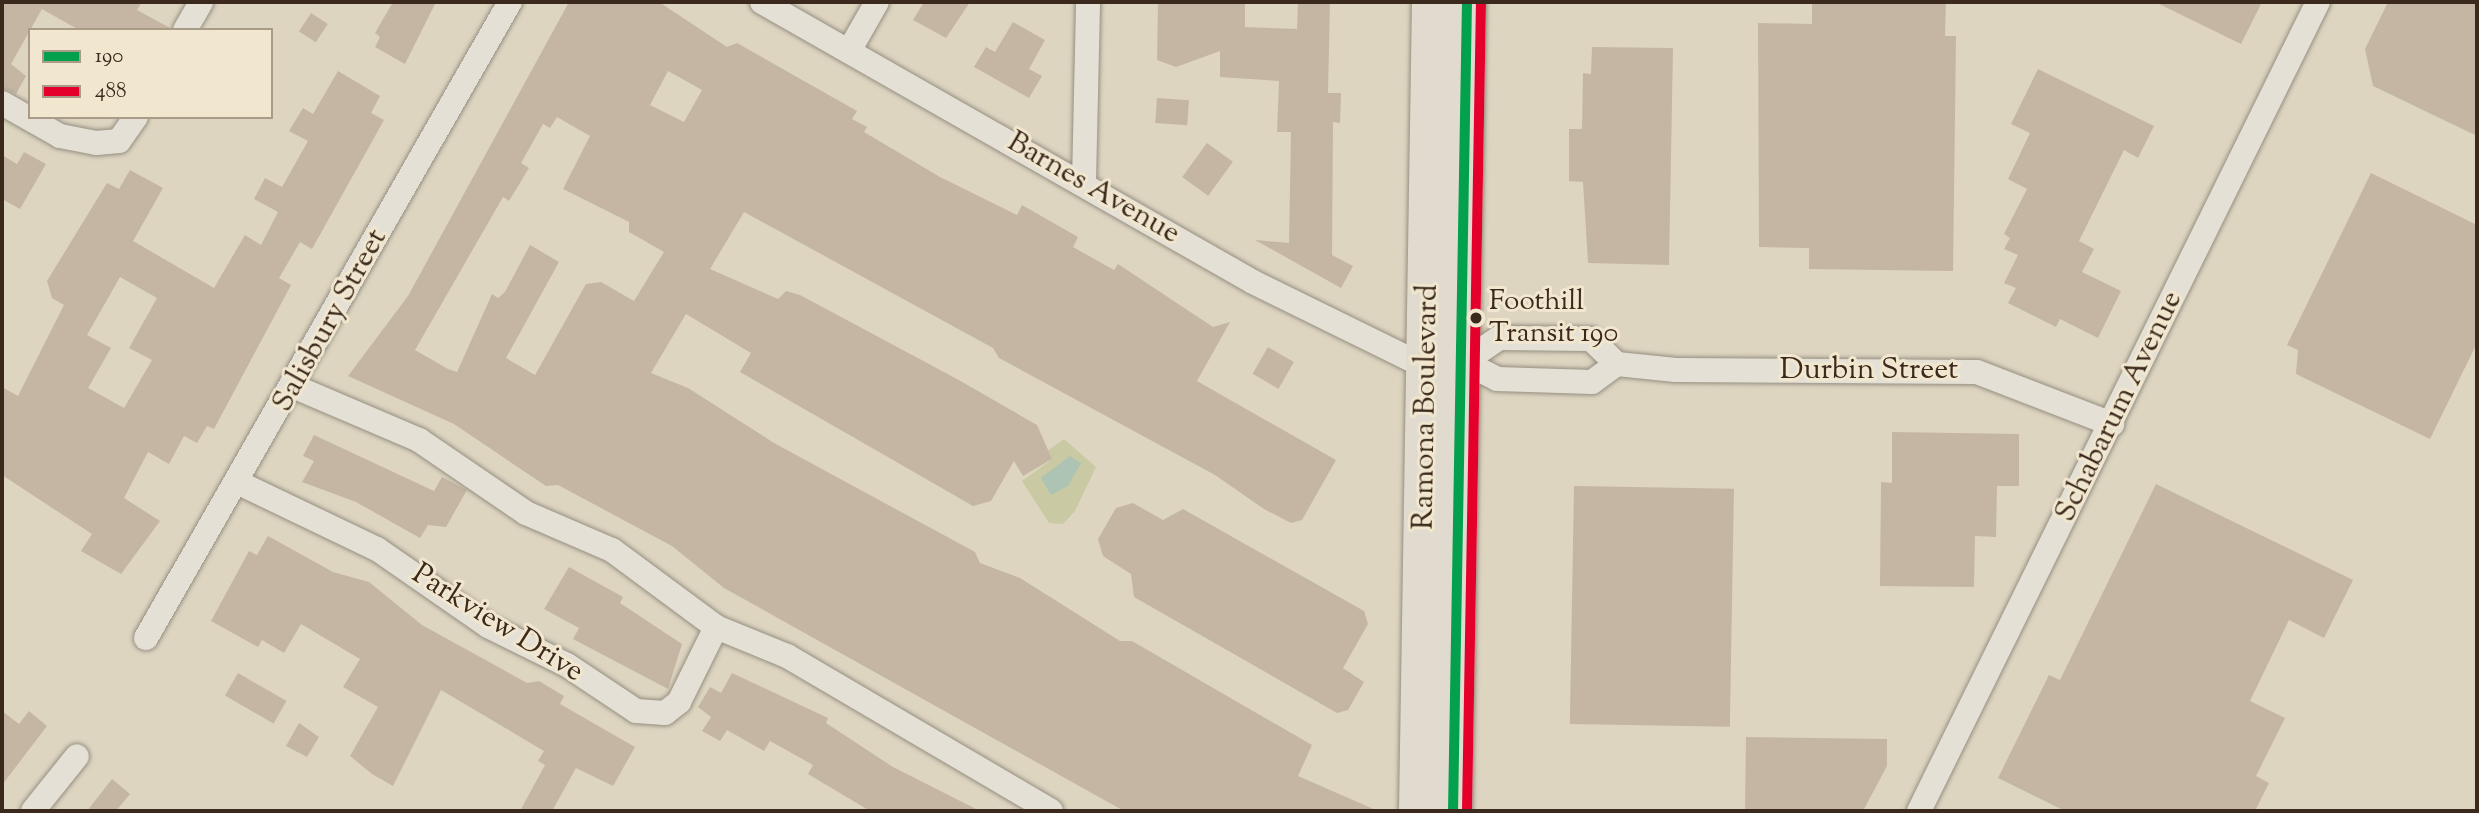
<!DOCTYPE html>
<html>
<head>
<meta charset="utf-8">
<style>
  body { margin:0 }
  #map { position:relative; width:2479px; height:813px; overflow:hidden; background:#ddd5c0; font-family:"Sorts Mill Goudy",serif }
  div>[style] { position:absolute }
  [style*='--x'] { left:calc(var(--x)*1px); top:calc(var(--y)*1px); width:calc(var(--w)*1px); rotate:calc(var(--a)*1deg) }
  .green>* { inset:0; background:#c9c9a3 }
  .water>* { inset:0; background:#adc3b3 }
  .building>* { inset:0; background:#c5b6a3; transform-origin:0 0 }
  .roads { filter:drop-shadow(0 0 2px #968f81) drop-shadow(0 0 2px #968f81) }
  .street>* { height:24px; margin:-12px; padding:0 12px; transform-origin:12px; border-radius:12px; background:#e5e0d5 }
  .primary>* { height:38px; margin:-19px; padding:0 19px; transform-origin:19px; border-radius:19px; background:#e0dbce }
  .bus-1>* { height:10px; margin:-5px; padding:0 5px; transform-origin:5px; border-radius:5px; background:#03a04e }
  .bus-2>* { height:10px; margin:-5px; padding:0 5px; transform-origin:5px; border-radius:5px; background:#e4002b }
  .dots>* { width:19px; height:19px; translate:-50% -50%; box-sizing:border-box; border:4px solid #f1e7ce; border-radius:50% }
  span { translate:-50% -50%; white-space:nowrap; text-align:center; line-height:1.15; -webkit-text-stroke:6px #f1e7ce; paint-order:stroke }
  .bus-label { font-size:28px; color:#3c291d }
  .left { translate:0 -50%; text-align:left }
  .street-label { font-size:30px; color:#3c291d }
  .frame { position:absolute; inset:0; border:4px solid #3c291d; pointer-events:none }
  .legend { position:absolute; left:28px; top:28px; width:245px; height:91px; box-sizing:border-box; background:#f1e7ce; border:2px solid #a99b87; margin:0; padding:9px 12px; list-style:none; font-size:21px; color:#3c291d }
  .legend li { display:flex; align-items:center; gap:14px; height:35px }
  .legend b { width:35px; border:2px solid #a99b87 }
</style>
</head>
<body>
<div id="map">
  <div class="green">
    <i style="clip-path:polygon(1064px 439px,1096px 467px,1075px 511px,1063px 524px,1049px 523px,1022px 481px,1051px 460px,1047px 451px)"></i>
  </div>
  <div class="water">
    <i style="clip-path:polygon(1070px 456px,1081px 463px,1068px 486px,1051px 495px,1041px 478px)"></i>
  </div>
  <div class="building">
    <i style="clip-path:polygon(2px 2px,142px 2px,137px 10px,170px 28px,79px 30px,42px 9px,11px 64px,26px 76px,16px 94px,2px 88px)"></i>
    <i style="clip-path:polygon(393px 2px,436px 2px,405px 64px,375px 47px,380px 37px,375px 33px)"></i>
    <i style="clip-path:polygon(evenodd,569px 2px,659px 2px,727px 47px,737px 43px,857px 111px,852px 119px,867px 127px,864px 132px,940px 177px,1017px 215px,1022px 205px,1078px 237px,1073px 247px,1114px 270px,1118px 264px,1213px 327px,1230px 322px,1197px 381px,1336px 460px,1302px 520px,1291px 523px,1264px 509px,1215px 475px,999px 358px,993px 348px,744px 212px,710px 269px,778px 299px,786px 291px,800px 295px,957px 379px,1037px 425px,1052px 459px,1023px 476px,1014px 461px,991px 501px,973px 506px,740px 372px,751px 353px,686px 314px,651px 373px,688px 388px,774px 443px,975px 552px,980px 563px,1020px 578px,1120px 641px,1132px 641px,1312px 745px,1298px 776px,1378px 811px,1124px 811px,724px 588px,672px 546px,558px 485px,546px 486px,454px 424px,348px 376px,408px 296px,569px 2px,668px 71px,702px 90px,684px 122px,650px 105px,668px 71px,569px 2px,557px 117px,590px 136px,563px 189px,629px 222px,629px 232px,664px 252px,634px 301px,601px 282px,586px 284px,535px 375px,506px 358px,559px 262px,530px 245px,505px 292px,498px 298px,492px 294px,457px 372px,448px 369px,415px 350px,503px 197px,509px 201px,529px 168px,521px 163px,543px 124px,550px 128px,557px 117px)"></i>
    <i style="clip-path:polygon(924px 2px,970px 2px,946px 38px,913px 20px)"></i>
    <i style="clip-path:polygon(1158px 2px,1245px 4px,1245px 27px,1297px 29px,1298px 2px,1330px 2px,1328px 93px,1341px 93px,1340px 123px,1333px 122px,1332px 255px,1353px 266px,1341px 288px,1255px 240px,1289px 243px,1291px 132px,1277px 132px,1279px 81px,1220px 77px,1220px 51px,1176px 67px,1157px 60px)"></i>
    <i style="clip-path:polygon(1812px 2px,1946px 2px,1945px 36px,1956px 36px,1953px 271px,1809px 269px,1809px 248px,1759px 247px,1758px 23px,1812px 24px)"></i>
    <i style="clip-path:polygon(2155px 2px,2262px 2px,2241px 44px)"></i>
    <i style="clip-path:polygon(2388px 2px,2477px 2px,2477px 136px,2373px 86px,2365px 49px)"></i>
    <i style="left:311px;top:13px;width:20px;height:22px;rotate:33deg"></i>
    <i style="clip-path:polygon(1013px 22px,1045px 40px,1029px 69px,1042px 76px,1029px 98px,974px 67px,986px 47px,995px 52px)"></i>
    <i style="clip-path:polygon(1592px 47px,1673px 48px,1669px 265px,1588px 263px,1583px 182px,1569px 181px,1569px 129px,1582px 129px,1583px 73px,1591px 74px)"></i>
    <i style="clip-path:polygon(2038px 69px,2154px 126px,2138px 158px,2124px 150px,2079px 241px,2094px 249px,2082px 272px,2121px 291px,2098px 338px,2060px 319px,2056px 327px,2008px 303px,2016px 288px,2004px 283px,2018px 255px,2004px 249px,2010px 238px,2004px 234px,2027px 189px,2008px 179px,2030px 133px,2011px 124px)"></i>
    <i style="clip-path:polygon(evenodd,338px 71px,380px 96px,371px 113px,384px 120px,312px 249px,300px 242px,279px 278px,291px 285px,214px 429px,207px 426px,197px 443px,184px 436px,169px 464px,148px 452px,124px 498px,160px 521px,121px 574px,81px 551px,92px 534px,2px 475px,2px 387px,18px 396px,64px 305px,52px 298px,47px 281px,107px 183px,119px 189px,130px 170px,163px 188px,133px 241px,214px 288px,245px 235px,261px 245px,278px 212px,254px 199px,265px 178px,282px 187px,308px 141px,289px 131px,303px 108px,313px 114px,338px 71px,120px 277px,157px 298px,129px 348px,152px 360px,124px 408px,88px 388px,111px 348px,87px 335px,120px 277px)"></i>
    <i style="left:1157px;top:98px;width:32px;height:25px;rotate:4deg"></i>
    <i style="left:1207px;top:143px;width:32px;height:42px;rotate:36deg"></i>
    <i style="clip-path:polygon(24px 152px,46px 164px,20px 209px,2px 199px,2px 155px,17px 164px)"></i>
    <i style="clip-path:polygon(2371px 173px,2477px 225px,2477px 343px,2430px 439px,2296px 374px,2298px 350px,2287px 345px)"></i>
    <i style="left:1268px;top:347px;width:30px;height:31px;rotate:30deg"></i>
    <i style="clip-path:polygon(1892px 432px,2019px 434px,2019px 486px,1997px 486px,1996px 537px,1975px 536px,1974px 587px,1880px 586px,1881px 482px,1892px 483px)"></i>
    <i style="clip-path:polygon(314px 435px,434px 491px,442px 477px,467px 490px,446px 527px,428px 525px,420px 538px,356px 502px,302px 482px,314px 461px,303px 456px)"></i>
    <i style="clip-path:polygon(2156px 484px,2353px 580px,2324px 638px,2289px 620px,2250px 701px,2285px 718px,2256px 776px,2269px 783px,2255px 811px,2065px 811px,1998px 778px,2049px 675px,2060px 680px)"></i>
    <i style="left:1574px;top:486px;width:160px;height:238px;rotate:1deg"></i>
    <i style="clip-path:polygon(1133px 503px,1163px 520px,1183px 509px,1364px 611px,1368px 624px,1343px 668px,1364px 682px,1348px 710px,1337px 713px,1134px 597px,1131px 574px,1103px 556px,1098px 539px,1116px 508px)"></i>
    <i style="clip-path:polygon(268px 536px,333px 572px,369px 582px,422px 625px,527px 683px,539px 681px,564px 696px,560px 704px,635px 747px,613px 786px,576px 768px,552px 811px,520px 811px,545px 765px,538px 761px,544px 751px,441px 690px,393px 786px,372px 774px,350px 756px,378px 707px,343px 687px,360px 659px,301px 624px,284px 653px,262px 640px,258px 647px,211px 621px,249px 551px,257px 555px)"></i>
    <i style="clip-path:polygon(569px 567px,623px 597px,620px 603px,682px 644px,668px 689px,573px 639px,579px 628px,544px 609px)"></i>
    <i style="left:238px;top:673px;width:56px;height:26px;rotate:30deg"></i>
    <i style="clip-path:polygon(732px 673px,828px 718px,826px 723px,893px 767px,980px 811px,870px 811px,808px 774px,813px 765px,770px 741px,764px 751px,727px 730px,720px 741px,702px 731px,711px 717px,698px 707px,710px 687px,721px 693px)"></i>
    <i style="clip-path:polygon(2px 711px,19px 724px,29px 711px,47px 726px,2px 785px)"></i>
    <i style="clip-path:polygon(299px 723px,319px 737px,307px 757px,286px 746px)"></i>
    <i style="clip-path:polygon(1746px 737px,1887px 739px,1887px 766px,1863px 811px,1745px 811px)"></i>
    <i style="clip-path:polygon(112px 779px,130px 794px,116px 811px,87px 811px)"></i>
  </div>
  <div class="roads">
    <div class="street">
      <i style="--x:762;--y:2;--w:565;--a:29.69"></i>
      <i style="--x:1253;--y:282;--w:195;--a:26.2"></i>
      <i style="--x:1428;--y:368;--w:36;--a:-9"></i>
      <i style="--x:1464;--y:362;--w:42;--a:-34.4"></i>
      <i style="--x:1499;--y:338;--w:92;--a:0.6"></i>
      <i style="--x:1591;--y:339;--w:36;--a:44"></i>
      <i style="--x:1617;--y:364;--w:59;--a:5.8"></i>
      <i style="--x:1676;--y:370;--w:301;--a:0.4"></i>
      <i style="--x:1977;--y:372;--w:145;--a:21.1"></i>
      <i style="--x:185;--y:30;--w:32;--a:-60"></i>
      <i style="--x:849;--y:51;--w:56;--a:-60.3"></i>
      <i style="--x:2;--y:103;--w:67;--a:29.6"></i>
      <i style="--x:60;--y:136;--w:37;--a:11"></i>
      <i style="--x:96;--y:143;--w:23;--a:-5"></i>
      <i style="--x:119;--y:141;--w:29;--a:-55"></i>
      <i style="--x:1084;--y:182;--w:180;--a:-88.7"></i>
      <i style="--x:1464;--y:362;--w:37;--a:27"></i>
      <i style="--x:1497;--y:379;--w:95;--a:1.8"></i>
      <i style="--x:1592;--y:382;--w:31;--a:-36"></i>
      <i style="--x:295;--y:387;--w:135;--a:23.1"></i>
      <i style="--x:419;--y:440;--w:130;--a:34.3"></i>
      <i style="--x:526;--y:513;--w:94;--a:23.3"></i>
      <i style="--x:612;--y:550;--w:129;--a:36.5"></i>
      <i style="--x:716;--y:627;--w:77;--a:22.2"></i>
      <i style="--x:787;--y:656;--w:306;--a:30.4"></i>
      <i style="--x:239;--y:483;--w:153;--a:25.6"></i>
      <i style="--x:377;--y:549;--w:135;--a:34.7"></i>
      <i style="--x:488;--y:626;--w:88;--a:26.3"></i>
      <i style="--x:567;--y:665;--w:83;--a:33.7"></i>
      <i style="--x:636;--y:711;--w:29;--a:4"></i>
      <i style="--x:665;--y:713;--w:18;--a:-38"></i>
      <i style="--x:679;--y:702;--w:84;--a:-63.7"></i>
      <i style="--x:146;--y:638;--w:733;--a:-60.22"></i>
      <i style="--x:33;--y:811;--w:70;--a:-51.3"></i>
      <i style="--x:1919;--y:811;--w:902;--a:-63.75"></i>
    </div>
    <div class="primary">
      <i style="--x:1418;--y:811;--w:809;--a:-89.08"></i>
      <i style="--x:1453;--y:811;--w:809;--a:-89.01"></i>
    </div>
  </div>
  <div class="bus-1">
    <i style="--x:1453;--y:811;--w:809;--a:-89.01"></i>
  </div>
  <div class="bus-2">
    <i style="--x:1467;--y:811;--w:809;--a:-89.01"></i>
  </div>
  <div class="dots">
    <i style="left:1476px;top:318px;background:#3c291d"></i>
  </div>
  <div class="bus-label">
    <span class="left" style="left:1489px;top:318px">Foothill<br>Transit 190</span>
  </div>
  <div class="street-label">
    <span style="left:1093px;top:189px;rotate:30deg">Barnes Avenue</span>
    <span style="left:331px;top:321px;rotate:-61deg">Salisbury Street</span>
    <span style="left:1869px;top:371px">Durbin Street</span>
    <span style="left:1427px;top:407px;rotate:-89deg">Ramona Boulevard</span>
    <span style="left:2120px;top:407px;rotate:-64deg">Schabarum Avenue</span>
    <span style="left:497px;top:624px;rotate:32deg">Parkview Drive</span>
  </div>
  <div class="frame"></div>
  <ul class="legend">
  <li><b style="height:9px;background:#03a04e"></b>190</li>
  <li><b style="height:9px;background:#e4002b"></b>488</li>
  </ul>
</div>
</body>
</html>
